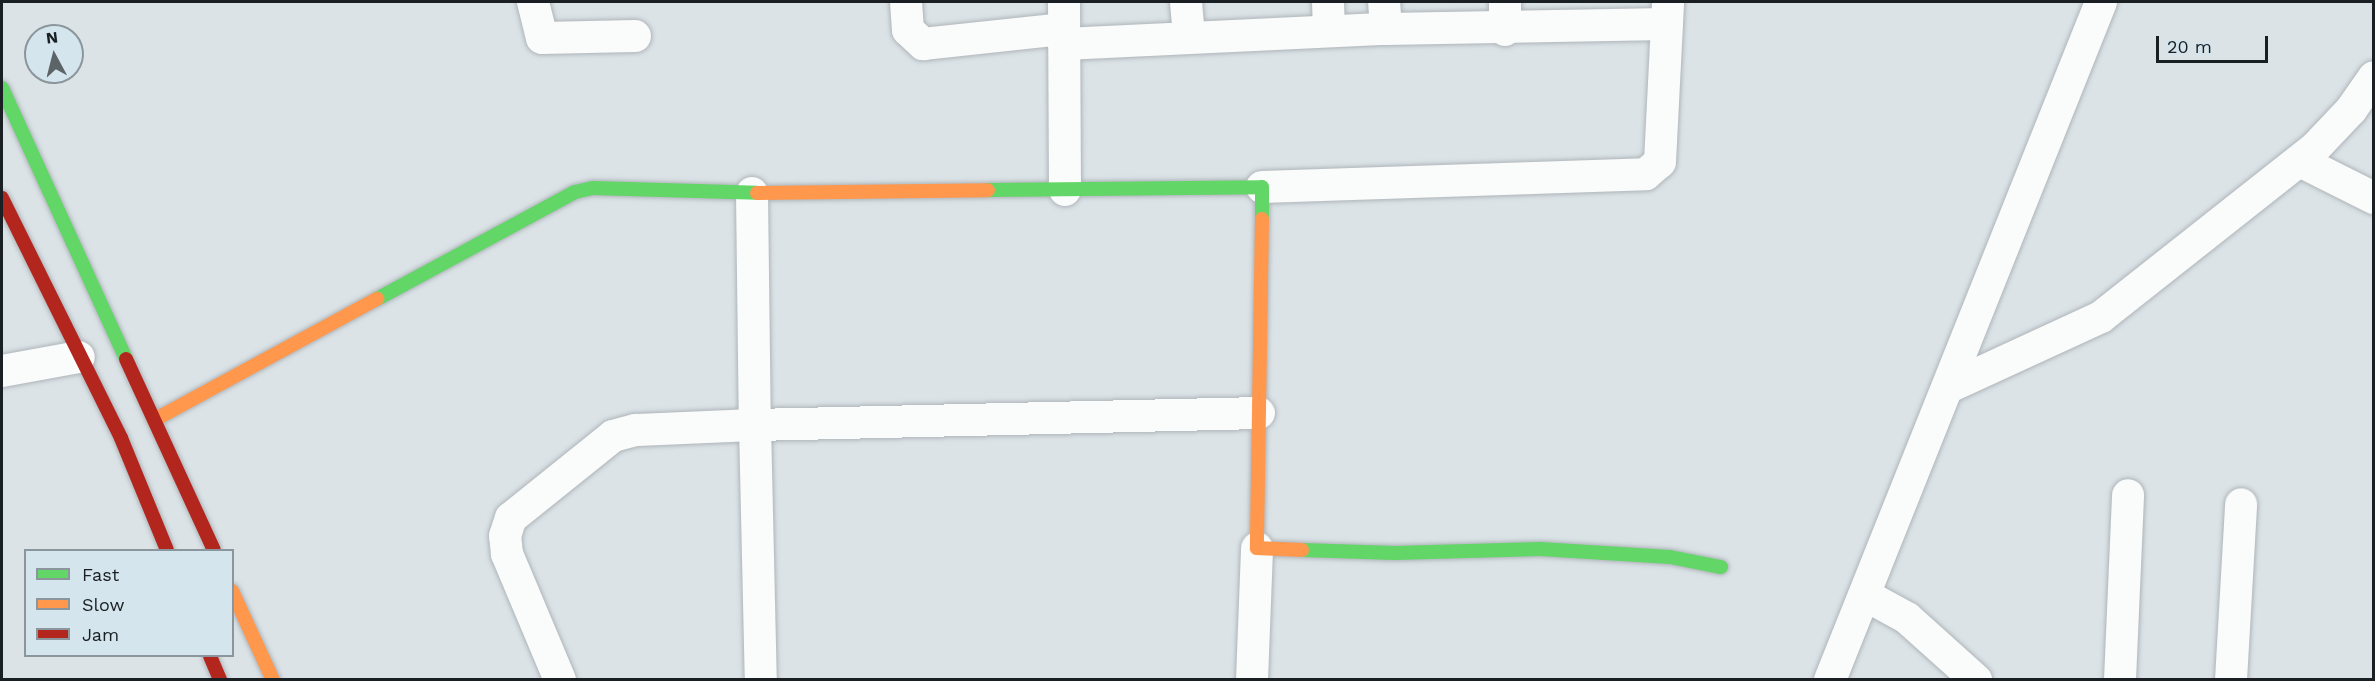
<!DOCTYPE html>
<html>
<head>
<meta charset="utf-8">
<style>
  body { margin:0 }
  #map { position:relative; width:2375px; height:681px; overflow:hidden; background:#dbe3e7; font-family:"Work Sans",sans-serif }
  div>[style] { position:absolute }
  [style*='--x'] { left:calc(var(--x)*1px); top:calc(var(--y)*1px); width:calc(var(--w)*1px); rotate:calc(var(--a)*1deg) }
  .roads { filter:drop-shadow(0 0 2px #afb5b9) drop-shadow(0 0 2px #afb5b9) }
  .street>* { height:32px; margin:-16px; padding:0 16px; transform-origin:16px; border-radius:16px; background:#fafbfb }
  .fast>* { height:14px; margin:-7px; padding:0 7px; transform-origin:7px; border-radius:7px; background:#63d668 }
  .slow>* { height:14px; margin:-7px; padding:0 7px; transform-origin:7px; border-radius:7px; background:#ff974d }
  .jam>* { height:14px; margin:-7px; padding:0 7px; transform-origin:7px; border-radius:7px; background:#b3261e }
  span { translate:-50% -50%; white-space:nowrap; text-align:center; line-height:1.15; -webkit-text-stroke:6px #d5e5ed; paint-order:stroke }
  .frame { position:absolute; inset:0; border:3px solid #191f22; pointer-events:none }
  .legend { position:absolute; left:24px; top:549px; width:210px; height:108px; box-sizing:border-box; background:#d5e5ed; border:2px solid #8a969c; margin:0; padding:8px 10px; list-style:none; font-size:18px; color:#191f22 }
  .legend li { display:flex; align-items:center; gap:12px; height:30px }
  .legend b { width:30px; border:2px solid #8a969c }
  .north { position:absolute; left:24px; top:24px; width:60px; height:60px; box-sizing:border-box; background:#d5e5ed; border:2px solid #8a969c; border-radius:50%; rotate:353deg; font-size:16px; font-weight:700; line-height:24px; text-align:center; color:#191f22 }
  .north::after { content:''; display:block; margin:auto; width:21px; height:27px; background:#5d6467; clip-path:polygon(50% 0,100% 100%,50% 72%,0 100%) }
  .scale { position:absolute; left:2156px; top:36px; width:112px; height:27px; box-sizing:border-box; border:3px solid #191f22; border-top:0; padding-left:8px; font-size:18px; line-height:21px; white-space:nowrap; color:#191f22; -webkit-text-stroke:4px #d5e5ed; paint-order:stroke }
</style>
</head>
<body>
<div id="map">
  <div class="roads">
    <div class="street">
      <i style="--x:533;--y:2;--w:37;--a:76"></i>
      <i style="--x:542;--y:38;--w:93;--a:-1.2"></i>
      <i style="--x:906;--y:2;--w:28;--a:86"></i>
      <i style="--x:908;--y:30;--w:21;--a:43"></i>
      <i style="--x:923;--y:44;--w:142;--a:-6.1"></i>
      <i style="--x:1064;--y:2;--w:188;--a:89.7"></i>
      <i style="--x:1186;--y:2;--w:36;--a:85"></i>
      <i style="--x:1328;--y:2;--w:29;--a:88"></i>
      <i style="--x:1386;--y:29;--w:281;--a:-1"></i>
      <i style="--x:1505;--y:30;--w:28;--a:-90"></i>
      <i style="--x:1064;--y:44;--w:322;--a:-2.7"></i>
      <i style="--x:1386;--y:29;--w:27;--a:-94"></i>
      <i style="--x:2300;--y:161;--w:83;--a:26.6"></i>
      <i style="--x:1262;--y:187;--w:384;--a:-1.9"></i>
      <i style="--x:1646;--y:174;--w:18;--a:-41"></i>
      <i style="--x:1660;--y:162;--w:160;--a:-87.1"></i>
      <i style="--x:752;--y:193;--w:232;--a:89.3"></i>
      <i style="--x:755;--y:425;--w:504;--a:-1.36"></i>
      <i style="--x:2;--y:371;--w:78;--a:-10.3"></i>
      <i style="--x:1951;--y:386;--w:165;--a:-24.7"></i>
      <i style="--x:2101;--y:317;--w:271;--a:-38.3"></i>
      <i style="--x:2314;--y:149;--w:54;--a:-46.5"></i>
      <i style="--x:2351;--y:110;--w:40;--a:-55.1"></i>
      <i style="--x:1865;--y:595;--w:48;--a:28.7"></i>
      <i style="--x:1907;--y:618;--w:93;--a:41.9"></i>
      <i style="--x:560;--y:680;--w:137;--a:-112.8"></i>
      <i style="--x:507;--y:554;--w:18;--a:-96"></i>
      <i style="--x:505;--y:536;--w:19;--a:-72"></i>
      <i style="--x:511;--y:518;--w:131;--a:-38.8"></i>
      <i style="--x:613;--y:436;--w:24;--a:-15"></i>
      <i style="--x:636;--y:430;--w:119;--a:-2.4"></i>
      <i style="--x:755;--y:425;--w:255;--a:88.7"></i>
      <i style="--x:1252;--y:680;--w:132;--a:-87.8"></i>
      <i style="--x:1830;--y:680;--w:730;--a:-68.21"></i>
      <i style="--x:2120;--y:680;--w:185;--a:-87.5"></i>
      <i style="--x:2231;--y:680;--w:176;--a:-86.7"></i>
    </div>
    <div class="fast">
      <i style="--x:2;--y:88;--w:298;--a:65.4"></i>
      <i style="--x:988;--y:190;--w:274;--a:-0.6"></i>
      <i style="--x:1262;--y:187;--w:32;--a:90"></i>
      <i style="--x:377;--y:299;--w:225;--a:-28.4"></i>
      <i style="--x:575;--y:192;--w:18;--a:-13"></i>
      <i style="--x:593;--y:188;--w:164;--a:1.7"></i>
      <i style="--x:1302;--y:550;--w:93;--a:1.8"></i>
      <i style="--x:1395;--y:553;--w:145;--a:-1.6"></i>
      <i style="--x:1540;--y:549;--w:130;--a:3.5"></i>
      <i style="--x:1670;--y:557;--w:52;--a:11.1"></i>
    </div>
    <div class="slow">
      <i style="--x:757;--y:193;--w:231;--a:-0.7"></i>
      <i style="--x:1262;--y:219;--w:329;--a:90.9"></i>
      <i style="--x:1257;--y:548;--w:45;--a:2.5"></i>
      <i style="--x:154;--y:420;--w:254;--a:-28.5"></i>
      <i style="--x:232;--y:591;--w:98;--a:65.3"></i>
    </div>
    <div class="jam">
      <i style="--x:2;--y:198;--w:268;--a:63.6"></i>
      <i style="--x:121;--y:438;--w:121;--a:67.7"></i>
      <i style="--x:126;--y:359;--w:210;--a:65.3"></i>
      <i style="--x:210;--y:656;--w:26;--a:67"></i>
    </div>
  </div>
  <div class="frame"></div>
  <ul class="legend">
  <li><b style="height:8px;background:#63d668"></b>Fast</li>
  <li><b style="height:8px;background:#ff974d"></b>Slow</li>
  <li><b style="height:8px;background:#b3261e"></b>Jam</li>
  </ul>
  <div class="north">N</div>
  <div class="scale">20 m</div>
</div>
</body>
</html>
